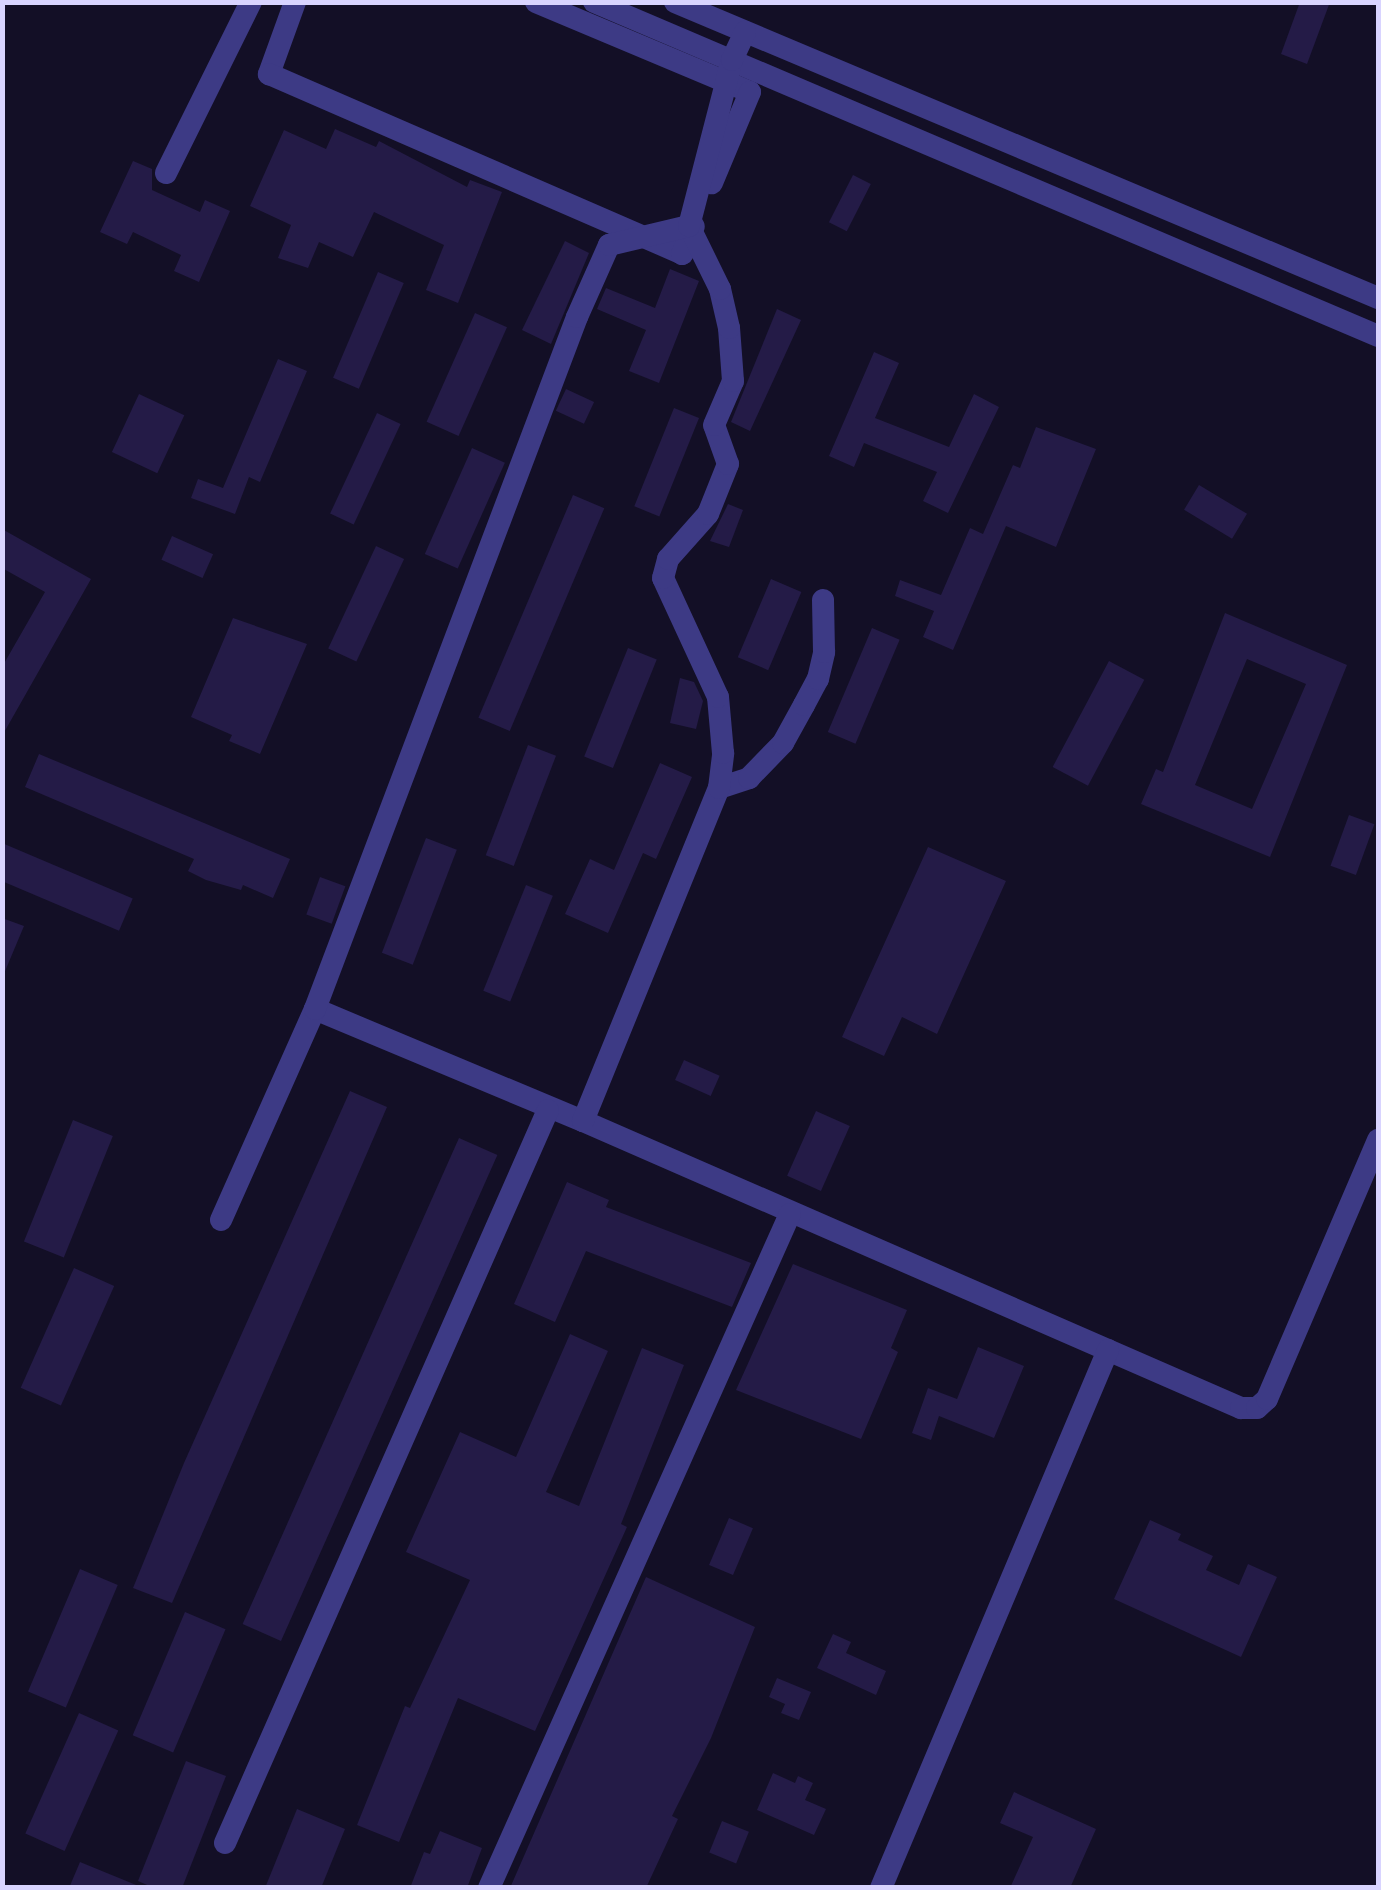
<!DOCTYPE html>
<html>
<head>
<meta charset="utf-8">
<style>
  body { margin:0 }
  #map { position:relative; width:1381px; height:1890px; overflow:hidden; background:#130f26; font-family:Roboto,sans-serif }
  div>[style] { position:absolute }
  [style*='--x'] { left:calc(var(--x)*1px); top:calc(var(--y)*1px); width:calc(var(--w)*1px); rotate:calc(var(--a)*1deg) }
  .building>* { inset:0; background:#241b47; transform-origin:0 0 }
  .minor>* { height:22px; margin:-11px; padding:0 11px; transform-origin:11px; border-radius:11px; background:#3d3a85 }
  span { translate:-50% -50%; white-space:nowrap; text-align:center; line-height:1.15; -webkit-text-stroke:8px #130f26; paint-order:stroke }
  .frame { position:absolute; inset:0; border:5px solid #d9d4ff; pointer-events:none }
</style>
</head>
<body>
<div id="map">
  <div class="building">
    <i style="clip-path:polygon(1300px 2px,1330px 2px,1307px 64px,1281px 54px)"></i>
    <i style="clip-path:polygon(335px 129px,376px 147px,379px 141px,467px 187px,470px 180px,502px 192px,458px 303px,426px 290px,444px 245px,374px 212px,353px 257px,319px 242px,308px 268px,278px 258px,291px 225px,250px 206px,284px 130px,326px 149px)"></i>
    <i style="clip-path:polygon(133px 161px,152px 169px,152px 190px,200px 212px,205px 200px,230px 211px,199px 282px,174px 271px,181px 255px,133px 232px,127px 244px,100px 232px)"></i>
    <i style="left:853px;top:175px;width:20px;height:53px;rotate:27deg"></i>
    <i style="clip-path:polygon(565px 241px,589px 253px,551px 344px,522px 330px)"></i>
    <i style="clip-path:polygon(670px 269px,699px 281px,659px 383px,629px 371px,646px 330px,597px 309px,606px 288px,655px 308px)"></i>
    <i style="left:378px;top:272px;width:28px;height:115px;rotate:23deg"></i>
    <i style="clip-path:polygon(777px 309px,801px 320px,750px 431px,731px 422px)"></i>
    <i style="left:475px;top:313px;width:35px;height:119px;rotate:24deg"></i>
    <i style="clip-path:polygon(874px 352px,899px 363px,875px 418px,949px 447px,974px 394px,999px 407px,948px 513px,923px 501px,937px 472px,864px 443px,854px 467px,829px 456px)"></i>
    <i style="clip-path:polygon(278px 359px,307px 371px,260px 482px,249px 477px,235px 514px,191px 498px,198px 479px,223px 488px)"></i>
    <i style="left:566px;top:389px;width:31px;height:24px;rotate:25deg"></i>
    <i style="left:139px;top:394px;width:50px;height:64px;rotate:25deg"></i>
    <i style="left:674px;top:408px;width:27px;height:106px;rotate:22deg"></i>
    <i style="left:377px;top:413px;width:26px;height:111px;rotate:25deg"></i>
    <i style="clip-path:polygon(1036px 427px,1096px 449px,1056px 547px,1006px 526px,953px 650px,923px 637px,934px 611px,895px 596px,900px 580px,941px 595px,970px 528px,983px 534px,1013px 465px,1020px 468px)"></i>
    <i style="left:472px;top:448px;width:36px;height:116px;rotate:24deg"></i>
    <i style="left:1199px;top:485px;width:56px;height:29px;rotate:31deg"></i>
    <i style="left:573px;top:495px;width:34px;height:242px;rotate:23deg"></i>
    <i style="clip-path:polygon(728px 504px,743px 510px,729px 547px,710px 541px)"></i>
    <i style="clip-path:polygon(2px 529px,91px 579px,2px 736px,2px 667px,45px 592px,2px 568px)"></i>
    <i style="left:172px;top:536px;width:45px;height:26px;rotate:24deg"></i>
    <i style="left:376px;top:546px;width:31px;height:113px;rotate:25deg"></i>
    <i style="left:771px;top:579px;width:33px;height:85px;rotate:23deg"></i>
    <i style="clip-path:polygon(evenodd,1225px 613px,1347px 665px,1270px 857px,1141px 804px,1156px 769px,1163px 772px,1225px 613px,1247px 659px,1306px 684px,1252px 809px,1195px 785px,1247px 659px)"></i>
    <i style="clip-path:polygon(233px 618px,307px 644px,260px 754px,229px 741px,232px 735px,191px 717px)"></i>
    <i style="left:872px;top:628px;width:30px;height:113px;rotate:23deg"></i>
    <i style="left:628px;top:648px;width:31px;height:117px;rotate:22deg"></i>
    <i style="left:1109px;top:661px;width:40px;height:120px;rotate:28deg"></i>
    <i style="clip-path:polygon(680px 678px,694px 682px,703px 701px,696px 729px,670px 723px)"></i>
    <i style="left:528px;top:745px;width:30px;height:118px;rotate:21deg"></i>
    <i style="clip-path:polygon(39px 754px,290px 859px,273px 898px,243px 885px,241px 890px,206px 880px,188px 871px,194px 859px,25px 787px)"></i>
    <i style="clip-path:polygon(660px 763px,692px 777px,656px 859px,643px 853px,608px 933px,565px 914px,590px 859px,614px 870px)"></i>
    <i style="left:1349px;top:815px;width:27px;height:54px;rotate:20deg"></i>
    <i style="left:426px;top:838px;width:33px;height:123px;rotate:21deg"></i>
    <i style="left:2px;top:843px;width:142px;height:35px;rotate:23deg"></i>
    <i style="clip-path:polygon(928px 847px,1006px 881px,937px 1034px,902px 1017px,884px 1056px,842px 1037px)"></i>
    <i style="left:320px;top:877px;width:27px;height:40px;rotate:20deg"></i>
    <i style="left:526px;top:885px;width:29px;height:114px;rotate:22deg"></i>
    <i style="clip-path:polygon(2px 918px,24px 926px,3px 976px,2px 976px)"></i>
    <i style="left:684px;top:1060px;width:39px;height:22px;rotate:24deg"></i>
    <i style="clip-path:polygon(350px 1091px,387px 1107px,172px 1603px,133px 1588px,184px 1463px)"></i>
    <i style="left:816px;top:1111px;width:37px;height:71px;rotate:24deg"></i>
    <i style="left:73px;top:1120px;width:43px;height:131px;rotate:22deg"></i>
    <i style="left:459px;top:1138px;width:42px;height:532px;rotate:24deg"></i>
    <i style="clip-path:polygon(567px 1182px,609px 1200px,606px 1207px,751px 1263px,732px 1307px,586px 1251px,555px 1322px,514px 1304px)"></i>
    <i style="clip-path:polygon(793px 1264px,907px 1310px,891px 1348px,898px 1352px,861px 1439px,736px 1390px)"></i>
    <i style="left:74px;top:1268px;width:44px;height:131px;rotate:24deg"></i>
    <i style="clip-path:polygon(570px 1334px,608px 1351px,546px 1492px,579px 1506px,642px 1348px,684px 1365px,621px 1524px,627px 1527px,535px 1731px,458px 1698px,399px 1842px,357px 1825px,405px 1706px,410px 1708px,470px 1580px,406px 1552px,460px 1432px,516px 1457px)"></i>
    <i style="clip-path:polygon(978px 1347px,1024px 1366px,994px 1438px,939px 1416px,931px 1440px,912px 1433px,928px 1388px,957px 1399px)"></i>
    <i style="left:729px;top:1518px;width:26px;height:51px;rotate:23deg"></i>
    <i style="clip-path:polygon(1150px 1520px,1181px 1534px,1178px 1540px,1213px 1556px,1206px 1570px,1239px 1585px,1248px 1564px,1277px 1577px,1241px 1657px,1114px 1599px)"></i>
    <i style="left:80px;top:1569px;width:41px;height:133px;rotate:23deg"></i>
    <i style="clip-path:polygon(646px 1577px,755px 1627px,711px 1738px,672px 1816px,678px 1819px,646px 1888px,510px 1888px)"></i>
    <i style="left:185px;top:1612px;width:44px;height:134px;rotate:23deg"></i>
    <i style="clip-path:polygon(833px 1634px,851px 1642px,846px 1653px,886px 1671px,876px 1695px,817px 1668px)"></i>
    <i style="clip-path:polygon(777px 1678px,811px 1692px,799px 1720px,781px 1713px,785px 1704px,769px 1697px)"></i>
    <i style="left:79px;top:1713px;width:43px;height:132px;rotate:24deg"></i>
    <i style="clip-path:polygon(186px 1761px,226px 1776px,182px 1888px,154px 1888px,138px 1881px)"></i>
    <i style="clip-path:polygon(773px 1773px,795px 1783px,798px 1776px,813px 1783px,805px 1800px,826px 1809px,814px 1835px,757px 1810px)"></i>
    <i style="clip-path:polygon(1014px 1792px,1096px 1829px,1070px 1888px,1010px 1888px,1033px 1837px,1000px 1823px)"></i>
    <i style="clip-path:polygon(297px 1809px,345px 1829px,321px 1888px,265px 1888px)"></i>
    <i style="left:722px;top:1821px;width:29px;height:34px;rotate:22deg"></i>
    <i style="clip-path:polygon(440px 1831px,482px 1848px,467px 1888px,410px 1888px,424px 1852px,430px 1854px)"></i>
    <i style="clip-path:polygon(80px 1862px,141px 1887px,141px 1888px,69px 1888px)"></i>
  </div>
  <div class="minor">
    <i style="--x:295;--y:2;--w:77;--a:109.9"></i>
    <i style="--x:269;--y:74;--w:451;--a:23.5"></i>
    <i style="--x:682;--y:254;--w:30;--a:-67"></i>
    <i style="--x:536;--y:2;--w:232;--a:22.8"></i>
    <i style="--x:750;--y:92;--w:99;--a:112.7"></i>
    <i style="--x:594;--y:2;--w:852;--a:23.07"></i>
    <i style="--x:675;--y:2;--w:763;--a:22.83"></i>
    <i style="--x:166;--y:173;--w:191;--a:-63.6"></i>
    <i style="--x:719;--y:788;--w:32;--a:-18"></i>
    <i style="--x:749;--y:778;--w:49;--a:-45.8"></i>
    <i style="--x:783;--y:743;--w:43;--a:-61.1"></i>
    <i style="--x:804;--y:705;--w:30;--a:-62"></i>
    <i style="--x:818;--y:679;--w:28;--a:-77"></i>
    <i style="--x:824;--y:652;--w:52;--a:-91.1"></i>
    <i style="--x:315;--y:1009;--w:290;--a:22.7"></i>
    <i style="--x:583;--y:1121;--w:718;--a:23.57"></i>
    <i style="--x:1241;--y:1408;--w:16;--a:0"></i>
    <i style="--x:1257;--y:1408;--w:13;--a:-42"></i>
    <i style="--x:1267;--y:1399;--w:282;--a:-66.8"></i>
    <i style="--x:583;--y:1121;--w:360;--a:-67.8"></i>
    <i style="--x:719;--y:788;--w:35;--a:-83"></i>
    <i style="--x:723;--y:753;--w:56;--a:-95.1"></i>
    <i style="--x:718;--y:697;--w:131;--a:-114.8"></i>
    <i style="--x:663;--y:578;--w:20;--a:-75"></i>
    <i style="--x:668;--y:559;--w:60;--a:-48.4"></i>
    <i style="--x:708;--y:514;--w:54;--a:-68.2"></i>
    <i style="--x:728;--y:464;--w:41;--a:-109.7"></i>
    <i style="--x:714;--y:425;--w:48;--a:-66.6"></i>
    <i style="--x:733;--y:381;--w:53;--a:-94.3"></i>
    <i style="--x:729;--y:328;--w:40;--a:-103"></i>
    <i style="--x:720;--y:289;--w:70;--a:-116.2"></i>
    <i style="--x:221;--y:1220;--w:231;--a:-66"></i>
    <i style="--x:315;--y:1009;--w:740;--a:-69.26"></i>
    <i style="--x:577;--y:317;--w:79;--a:-66"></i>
    <i style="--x:609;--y:245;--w:82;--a:-13.4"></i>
    <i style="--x:689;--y:226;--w:171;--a:-75.5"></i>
    <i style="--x:732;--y:60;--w:31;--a:-65"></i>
    <i style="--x:225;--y:1843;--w:801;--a:-66.22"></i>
    <i style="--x:489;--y:1888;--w:738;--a:-65.94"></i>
    <i style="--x:881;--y:1888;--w:584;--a:-67.12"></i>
  </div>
  <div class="frame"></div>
</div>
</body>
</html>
